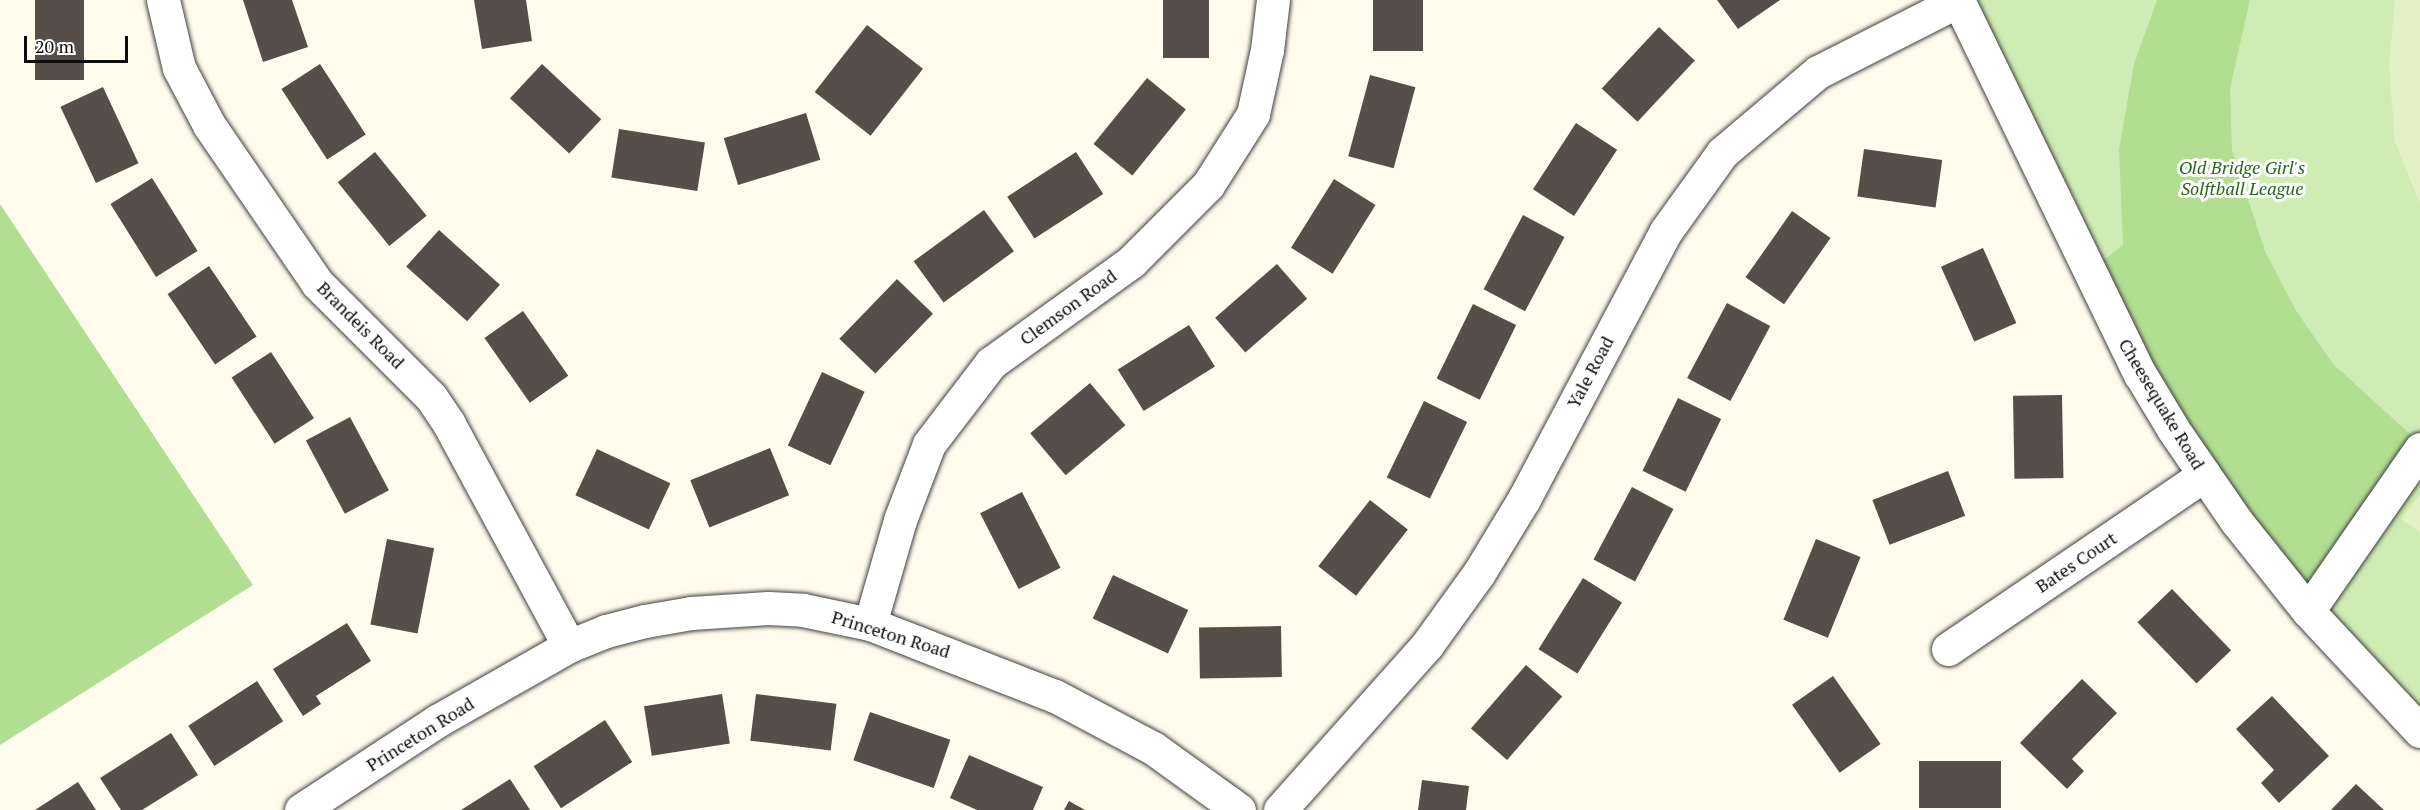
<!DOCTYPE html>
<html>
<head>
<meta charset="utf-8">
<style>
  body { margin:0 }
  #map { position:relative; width:2420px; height:810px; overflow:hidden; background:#fffced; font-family:"PT Serif",serif }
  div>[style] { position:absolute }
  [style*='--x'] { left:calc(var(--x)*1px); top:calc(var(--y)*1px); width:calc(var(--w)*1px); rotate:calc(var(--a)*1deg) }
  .green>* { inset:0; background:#cfecb4 }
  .forest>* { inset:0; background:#b2de92 }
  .pitch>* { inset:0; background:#e2f2c6 }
  .building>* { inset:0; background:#564e49; transform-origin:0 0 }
  .roads { filter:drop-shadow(0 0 2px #404040) drop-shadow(0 0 2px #404040) }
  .minor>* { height:33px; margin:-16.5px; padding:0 16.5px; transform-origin:16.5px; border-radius:16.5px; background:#fff }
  span { translate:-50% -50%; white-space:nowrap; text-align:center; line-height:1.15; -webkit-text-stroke:6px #fff; paint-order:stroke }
  .park-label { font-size:18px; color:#276919; font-style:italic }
  .street-label { font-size:18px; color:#0d0d0d }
  .scale { position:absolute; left:24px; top:36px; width:104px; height:27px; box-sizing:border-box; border:3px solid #0d0d0d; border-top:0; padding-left:8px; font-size:18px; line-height:21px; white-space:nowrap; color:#0d0d0d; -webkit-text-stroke:4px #fff; paint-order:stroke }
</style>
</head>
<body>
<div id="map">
  <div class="green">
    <i style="clip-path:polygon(1959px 0,2420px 0,2420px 731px,2271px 565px)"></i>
  </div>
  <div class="forest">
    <i style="clip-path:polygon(2157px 0,2250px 0,2230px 88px,2232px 150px,2265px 251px,2295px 309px,2333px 364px,2420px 443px,2308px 611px,2089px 272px,2123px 245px,2119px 150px,2134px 64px)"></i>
    <i style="clip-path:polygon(0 204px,253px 585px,0 745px)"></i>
  </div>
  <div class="pitch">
    <i style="clip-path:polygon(2420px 0,2420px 203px,2395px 142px,2389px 66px,2395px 0)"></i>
    <i style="clip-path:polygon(2420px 495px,2420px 532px,2401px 519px)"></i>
  </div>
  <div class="building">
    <i style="left:35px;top:0;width:49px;height:80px"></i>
    <i style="clip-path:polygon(243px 0,292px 0,308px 47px,263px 62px)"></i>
    <i style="clip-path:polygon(474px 0,526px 0,532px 41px,482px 49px)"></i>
    <i style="left:1163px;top:0;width:46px;height:58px"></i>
    <i style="left:1373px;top:0;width:50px;height:51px"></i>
    <i style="clip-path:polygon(1717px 0,1780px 0,1738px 29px)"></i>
    <i style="left:867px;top:25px;width:71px;height:85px;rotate:38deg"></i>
    <i style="left:1659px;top:27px;width:49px;height:84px;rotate:43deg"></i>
    <i style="left:320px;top:64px;width:84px;height:46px;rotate:57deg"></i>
    <i style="left:542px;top:64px;width:81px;height:47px;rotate:43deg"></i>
    <i style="left:1370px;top:75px;width:47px;height:84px;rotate:15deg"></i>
    <i style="left:1147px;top:78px;width:50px;height:85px;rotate:39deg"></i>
    <i style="left:103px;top:87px;width:84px;height:47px;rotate:65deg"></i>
    <i style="left:806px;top:113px;width:49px;height:86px;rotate:73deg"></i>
    <i style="left:1576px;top:123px;width:49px;height:79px;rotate:33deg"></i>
    <i style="left:619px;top:129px;width:87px;height:49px;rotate:9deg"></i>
    <i style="left:1864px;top:149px;width:79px;height:48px;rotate:8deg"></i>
    <i style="left:375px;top:152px;width:82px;height:48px;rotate:51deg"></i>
    <i style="left:1076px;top:152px;width:50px;height:82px;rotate:57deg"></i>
    <i style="left:152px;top:178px;width:86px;height:49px;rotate:58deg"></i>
    <i style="left:1334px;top:179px;width:49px;height:81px;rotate:32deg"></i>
    <i style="left:984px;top:210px;width:51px;height:87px;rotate:54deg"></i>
    <i style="left:1792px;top:211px;width:47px;height:81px;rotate:35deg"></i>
    <i style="left:1523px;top:215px;width:47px;height:84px;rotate:28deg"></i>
    <i style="left:439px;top:230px;width:82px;height:49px;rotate:42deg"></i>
    <i style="left:1983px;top:248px;width:82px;height:46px;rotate:66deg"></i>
    <i style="left:1277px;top:264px;width:46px;height:82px;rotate:49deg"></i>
    <i style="left:209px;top:266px;width:85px;height:50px;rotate:56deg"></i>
    <i style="left:897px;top:279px;width:50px;height:83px;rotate:44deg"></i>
    <i style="left:1727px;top:303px;width:49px;height:85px;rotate:28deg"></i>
    <i style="left:1473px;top:304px;width:48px;height:83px;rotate:26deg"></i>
    <i style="left:523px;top:311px;width:79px;height:47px;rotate:55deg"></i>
    <i style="left:1189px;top:325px;width:49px;height:84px;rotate:58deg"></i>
    <i style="left:271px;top:352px;width:79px;height:47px;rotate:57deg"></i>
    <i style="left:822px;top:372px;width:47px;height:81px;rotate:25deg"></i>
    <i style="left:1090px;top:383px;width:55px;height:78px;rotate:50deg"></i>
    <i style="left:2062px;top:395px;width:83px;height:49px;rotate:89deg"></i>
    <i style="left:1678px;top:398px;width:48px;height:81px;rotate:26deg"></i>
    <i style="left:1424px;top:401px;width:48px;height:85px;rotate:26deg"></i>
    <i style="left:350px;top:417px;width:83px;height:50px;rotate:62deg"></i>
    <i style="left:770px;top:448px;width:51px;height:86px;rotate:68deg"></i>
    <i style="left:597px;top:449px;width:81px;height:51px;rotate:25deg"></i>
    <i style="left:1948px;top:471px;width:48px;height:81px;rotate:69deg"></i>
    <i style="left:1632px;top:487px;width:47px;height:82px;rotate:28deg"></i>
    <i style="left:1022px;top:492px;width:85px;height:47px;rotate:63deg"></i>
    <i style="left:1370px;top:500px;width:48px;height:84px;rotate:38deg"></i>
    <i style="left:387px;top:539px;width:48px;height:87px;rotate:11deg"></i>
    <i style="left:1816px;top:539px;width:48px;height:87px;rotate:22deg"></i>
    <i style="left:1113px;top:575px;width:83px;height:48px;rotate:25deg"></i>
    <i style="left:1583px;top:578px;width:46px;height:84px;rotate:32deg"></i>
    <i style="left:2172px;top:589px;width:85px;height:48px;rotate:46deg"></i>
    <i style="clip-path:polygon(347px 623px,371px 661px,316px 696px,321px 704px,303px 716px,273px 669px)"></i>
    <i style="left:1281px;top:626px;width:51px;height:82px;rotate:89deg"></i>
    <i style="left:1526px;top:665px;width:48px;height:84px;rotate:41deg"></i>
    <i style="left:1833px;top:676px;width:83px;height:50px;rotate:55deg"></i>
    <i style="clip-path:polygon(2082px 679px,2117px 713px,2072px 759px,2084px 771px,2067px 789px,2020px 743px)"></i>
    <i style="left:257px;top:681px;width:48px;height:82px;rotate:57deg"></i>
    <i style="left:722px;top:694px;width:50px;height:79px;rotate:81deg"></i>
    <i style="left:756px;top:694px;width:81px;height:47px;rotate:7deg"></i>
    <i style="clip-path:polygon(2272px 696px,2329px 756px,2279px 803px,2261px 783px,2274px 770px,2236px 729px)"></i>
    <i style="left:870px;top:712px;width:85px;height:51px;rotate:19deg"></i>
    <i style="left:605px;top:720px;width:50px;height:85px;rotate:57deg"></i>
    <i style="clip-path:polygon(171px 733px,198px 775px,142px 810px,121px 810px,100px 778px)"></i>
    <i style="clip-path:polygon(969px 755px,1043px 787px,1033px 810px,977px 810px,950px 798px)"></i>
    <i style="left:2001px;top:761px;width:47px;height:82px;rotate:90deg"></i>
    <i style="clip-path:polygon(510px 779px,530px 810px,461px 810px)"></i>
    <i style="clip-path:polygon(1422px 780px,1469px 786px,1466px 810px,1418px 810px)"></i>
    <i style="clip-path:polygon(78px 782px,96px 810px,35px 810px)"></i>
    <i style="clip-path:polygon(2356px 784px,2384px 810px,2331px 810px)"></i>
    <i style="clip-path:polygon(1069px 801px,1085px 810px,1064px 810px)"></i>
  </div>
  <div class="roads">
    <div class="minor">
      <i style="--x:163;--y:0;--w:70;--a:76.8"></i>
      <i style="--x:179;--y:68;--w:64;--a:62.2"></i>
      <i style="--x:209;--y:125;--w:191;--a:55.6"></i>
      <i style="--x:317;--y:283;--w:161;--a:45"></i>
      <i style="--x:431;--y:397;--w:32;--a:56"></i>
      <i style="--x:449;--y:424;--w:252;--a:61.6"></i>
      <i style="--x:1958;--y:0;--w:416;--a:64.1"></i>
      <i style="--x:2140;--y:374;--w:64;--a:59"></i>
      <i style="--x:2173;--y:429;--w:113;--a:55.5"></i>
      <i style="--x:2237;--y:522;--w:114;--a:51.4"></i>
      <i style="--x:2308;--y:611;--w:164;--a:47"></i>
      <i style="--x:2308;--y:611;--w:197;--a:-55.3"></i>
      <i style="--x:870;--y:624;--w:108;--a:-73.9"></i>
      <i style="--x:900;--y:520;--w:81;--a:-69.1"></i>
      <i style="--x:929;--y:444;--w:102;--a:-52.6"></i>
      <i style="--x:991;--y:363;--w:173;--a:-35.8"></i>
      <i style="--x:1131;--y:262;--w:109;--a:-45"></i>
      <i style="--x:1208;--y:185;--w:84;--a:-57.6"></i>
      <i style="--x:1253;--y:114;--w:66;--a:-77.7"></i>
      <i style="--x:1267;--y:50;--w:50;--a:-83.2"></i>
      <i style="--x:1948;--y:649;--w:310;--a:-34.2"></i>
      <i style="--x:301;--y:810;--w:163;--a:-33.2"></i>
      <i style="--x:437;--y:721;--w:152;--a:-29.6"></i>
      <i style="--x:569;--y:646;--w:40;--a:-22"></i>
      <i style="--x:606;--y:631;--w:40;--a:-14.4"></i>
      <i style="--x:645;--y:621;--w:47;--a:-9.9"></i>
      <i style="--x:691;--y:613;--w:77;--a:-3.7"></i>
      <i style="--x:768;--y:608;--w:35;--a:3"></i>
      <i style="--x:803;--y:610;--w:68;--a:11.8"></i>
      <i style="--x:870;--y:624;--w:199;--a:21.3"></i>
      <i style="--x:1055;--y:696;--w:111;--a:28"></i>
      <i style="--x:1153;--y:748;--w:106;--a:35.8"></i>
      <i style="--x:1280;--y:810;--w:221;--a:-48.3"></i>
      <i style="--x:1427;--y:645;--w:89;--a:-54.2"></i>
      <i style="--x:1479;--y:573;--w:87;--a:-58.7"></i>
      <i style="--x:1524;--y:499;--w:303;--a:-62.1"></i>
      <i style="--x:1666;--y:231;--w:96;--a:-54.3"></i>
      <i style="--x:1722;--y:153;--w:126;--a:-40.2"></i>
      <i style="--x:1818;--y:72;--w:157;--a:-26.9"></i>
    </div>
  </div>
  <div class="park-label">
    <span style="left:2242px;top:178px">Old Bridge Girl's<br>Solftball League</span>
  </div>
  <div class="street-label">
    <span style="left:1068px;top:307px;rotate:-36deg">Clemson Road</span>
    <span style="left:361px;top:325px;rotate:45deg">Brandeis Road</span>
    <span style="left:1590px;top:372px;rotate:-62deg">Yale Road</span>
    <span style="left:2162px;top:404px;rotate:59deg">Cheesequake Road</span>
    <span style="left:2076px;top:562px;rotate:-34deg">Bates Court</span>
    <span style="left:891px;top:634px;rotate:17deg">Princeton Road</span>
    <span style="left:420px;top:734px;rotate:-32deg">Princeton Road</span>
  </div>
  <div class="scale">20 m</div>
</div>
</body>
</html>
